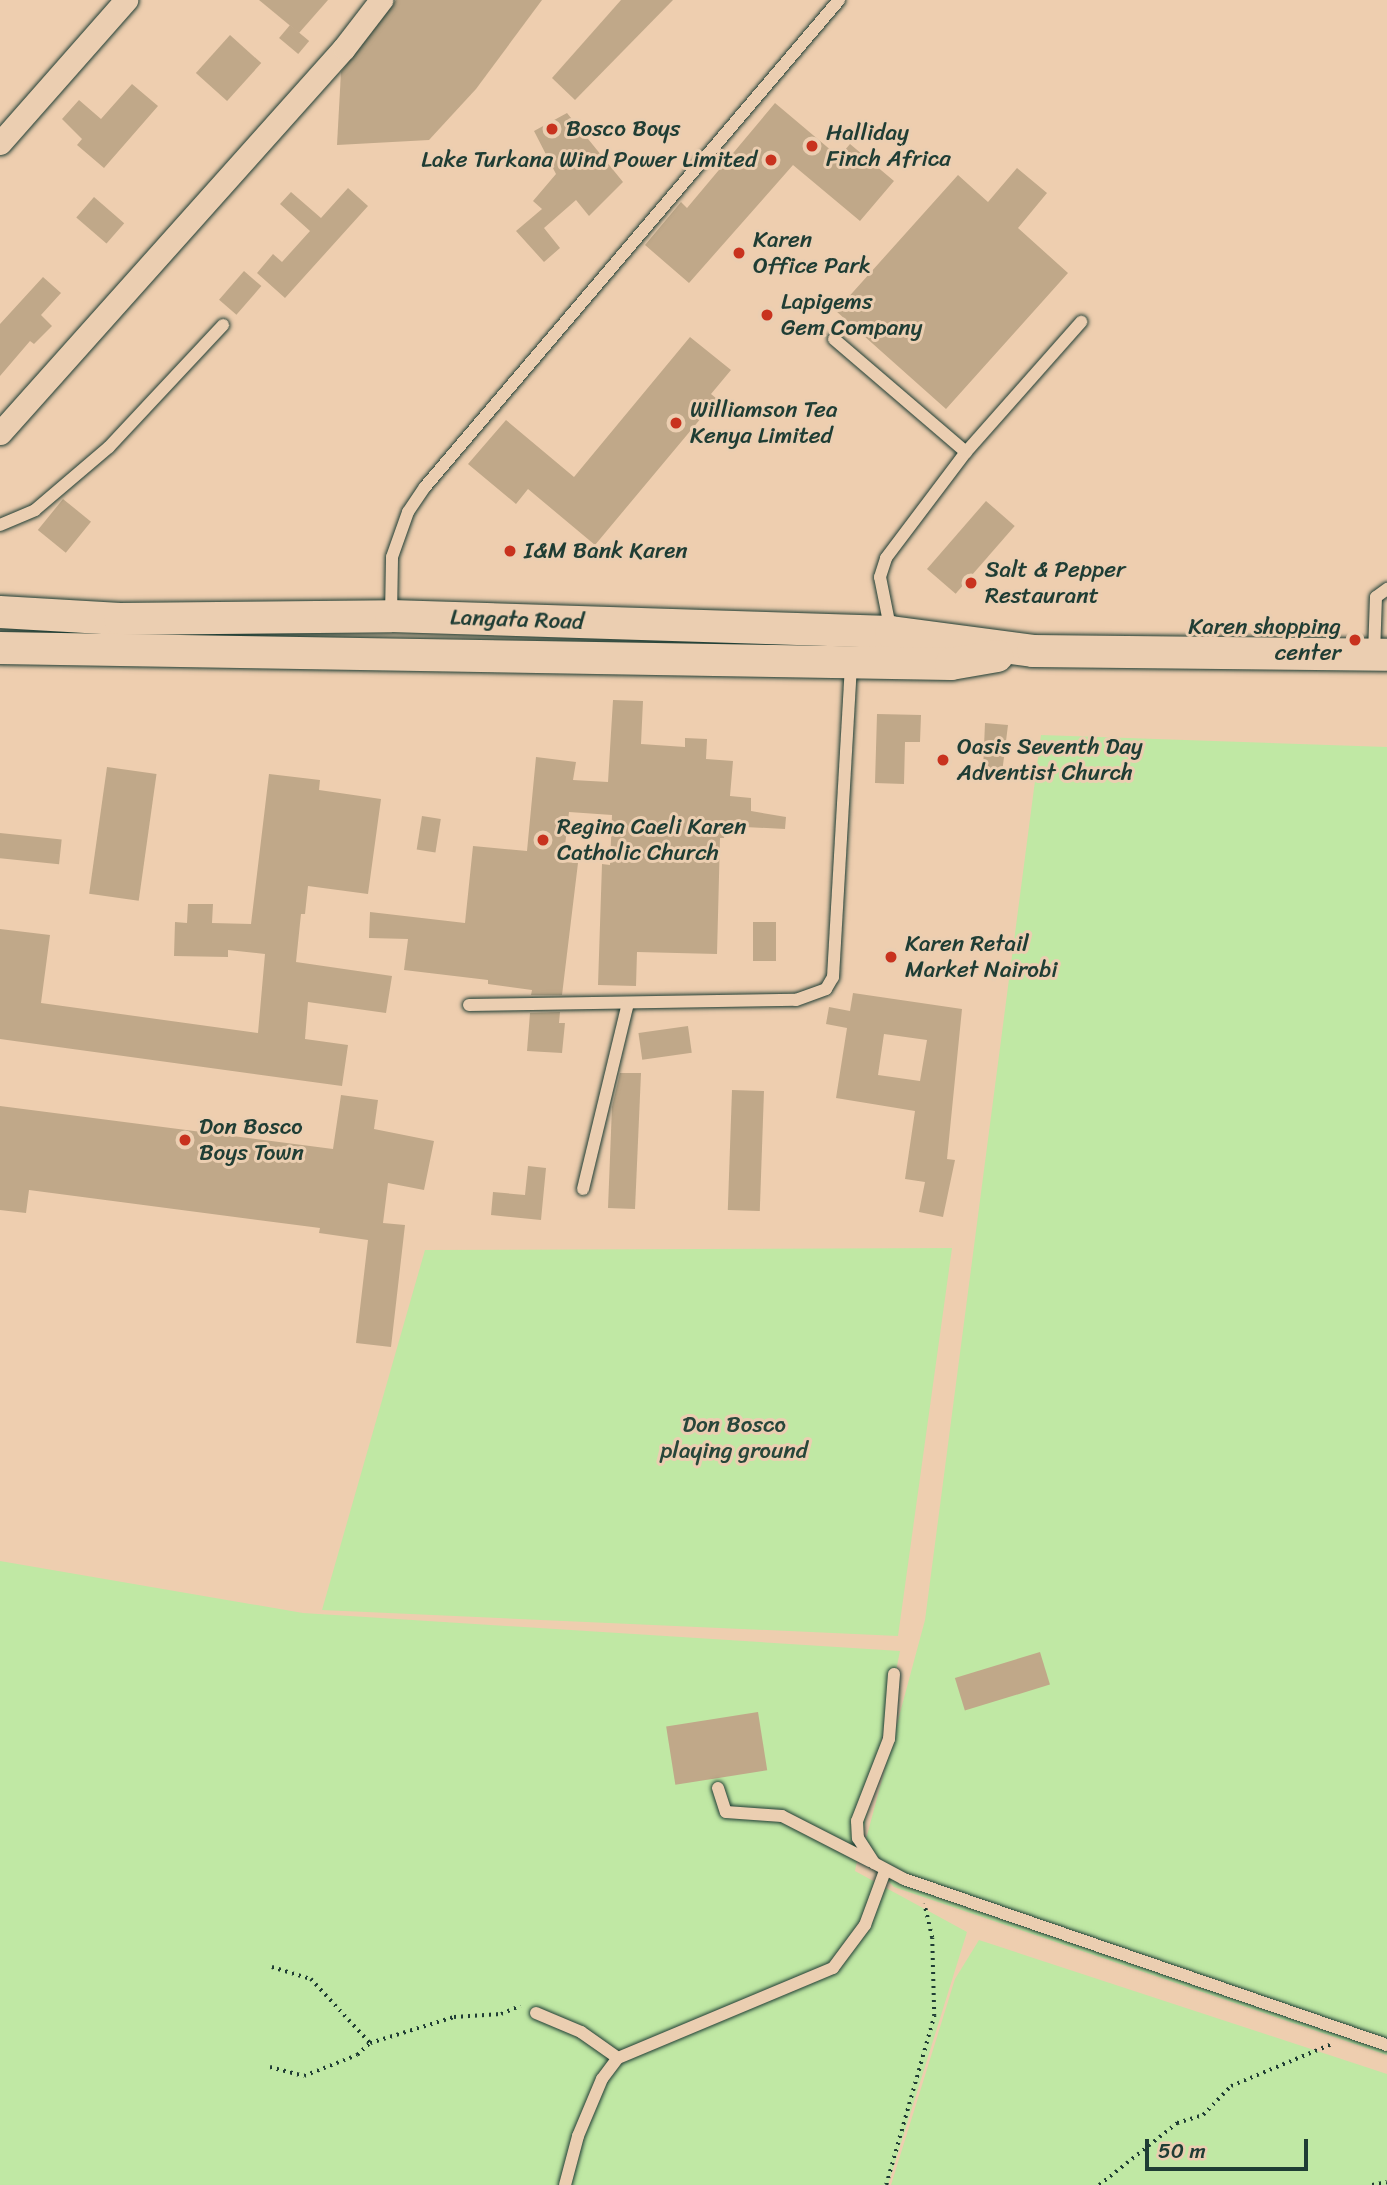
<!DOCTYPE html>
<html>
<head>
<meta charset="utf-8">
<style>
  body { margin:0 }
  #map { position:relative; width:1387px; height:2185px; overflow:hidden; background:#eeceaf; font-family:Sriracha,sans-serif }
  div>[style] { position:absolute }
  [style*='--x'] { left:calc(var(--x)*1px); top:calc(var(--y)*1px); width:calc(var(--w)*1px); rotate:calc(var(--a)*1deg) }
  .green>* { inset:0; background:#c0e8a4 }
  .building>* { inset:0; background:#c0a889; transform-origin:0 0 }
  .path>* { height:3.5px; margin-top:-1.75px; transform-origin:0; background:repeating-linear-gradient(90deg,#1f3d34 0 2px,transparent 0 7px) }
  .roads { filter:drop-shadow(0 0 2px #1f3d34) drop-shadow(0 0 2px #1f3d34) }
  .lane>* { height:12px; margin:-6px; padding:0 6px; transform-origin:6px; border-radius:6px; background:#ebceb1 }
  .street>* { height:23px; margin:-11.5px; padding:0 11.5px; transform-origin:11.5px; border-radius:11.5px; background:#ebceb1 }
  .secondary>* { height:32px; margin:-16px; padding:0 16px; transform-origin:16px; border-radius:16px; background:#ebceb1 }
  .dots>* { width:19px; height:19px; translate:-50% -50%; box-sizing:border-box; border:4px solid #ebceb1; border-radius:50% }
  span { translate:-50% -50%; white-space:nowrap; text-align:center; line-height:1.15; -webkit-text-stroke:6px #ebceb1; paint-order:stroke }
  .poi-label { font-size:23px; color:#1f3d34 }
  .left { translate:0 -50%; text-align:left }
  .right { translate:-100% -50%; text-align:right }
  .street-label { font-size:23px; color:#1f3d34 }
  .park-label { font-size:23px; color:#27463a }
  .scale { position:absolute; left:1145px; top:2139px; width:163px; height:32px; box-sizing:border-box; border:4px solid #1f3d34; border-top:0; padding-left:9px; font-size:21px; line-height:24px; white-space:nowrap; color:#1f3d34; -webkit-text-stroke:5px #ebceb1; paint-order:stroke }
</style>
</head>
<body>
<div id="map">
  <div class="green">
    <i style="clip-path:polygon(1041px 735px,1387px 747px,1387px 2055px,894px 1887px,862px 1854px,925px 1620px)"></i>
    <i style="clip-path:polygon(952px 1248px,898px 1636px,322px 1610px,425px 1250px)"></i>
    <i style="clip-path:polygon(0 1561px,303px 1613px,900px 1651px,855px 1871px,967px 1932px,888px 2185px,0 2185px)"></i>
    <i style="clip-path:polygon(979px 1940px,1387px 2074px,1387px 2185px,891px 2185px,955px 1979px)"></i>
  </div>
  <div class="building">
    <i style="clip-path:polygon(259px 0,328px 0,299px 33px)"></i>
    <i style="clip-path:polygon(396px 0,542px 0,476px 89px,429px 140px,337px 145px,341px 72px)"></i>
    <i style="clip-path:polygon(621px 0,673px 0,575px 100px,552px 78px)"></i>
    <i style="left:290px;top:25px;width:25px;height:17px;rotate:40deg"></i>
    <i style="left:230px;top:35px;width:42px;height:51px;rotate:42deg"></i>
    <i style="clip-path:polygon(132px 84px,158px 106px,104px 168px,77px 145px,82px 139px,62px 119px,79px 100px,101px 119px)"></i>
    <i style="clip-path:polygon(775px 103px,839px 157px,850px 144px,894px 181px,860px 221px,793px 165px,689px 283px,645px 245px,681px 202px,687px 208px)"></i>
    <i style="clip-path:polygon(567px 113px,623px 182px,589px 216px,576px 200px,544px 228px,560px 248px,544px 262px,516px 231px,542px 209px,533px 201px,556px 174px,534px 131px)"></i>
    <i style="clip-path:polygon(1017px 168px,1047px 193px,1018px 228px,1068px 273px,946px 409px,836px 311px,958px 175px,988px 202px)"></i>
    <i style="clip-path:polygon(348px 188px,368px 206px,285px 298px,257px 273px,273px 254px,282px 262px,310px 231px,280px 204px,291px 192px,321px 218px)"></i>
    <i style="left:94px;top:197px;width:40px;height:27px;rotate:41deg"></i>
    <i style="left:244px;top:271px;width:23px;height:38px;rotate:41deg"></i>
    <i style="clip-path:polygon(43px 277px,61px 293px,41px 315px,52px 326px,34px 344px,30px 341px,0 376px,0 324px)"></i>
    <i style="clip-path:polygon(690px 337px,731px 370px,711px 394px,717px 399px,595px 545px,528px 489px,516px 504px,468px 464px,506px 420px,574px 477px)"></i>
    <i style="left:63px;top:499px;width:36px;height:40px;rotate:39deg"></i>
    <i style="left:986px;top:501px;width:38px;height:90px;rotate:41deg"></i>
    <i style="clip-path:polygon(613px 700px,643px 701px,641px 744px,685px 747px,685px 738px,707px 739px,706px 759px,733px 761px,730px 796px,751px 798px,751px 811px,786px 817px,785px 829px,725px 826px,724px 838px,720px 838px,717px 954px,637px 952px,636px 986px,598px 985px,602px 864px,610px 865px,612px 815px,569px 812px,563px 862px,578px 863px,562px 995px,531px 995px,532px 990px,488px 984px,488px 980px,404px 970px,408px 939px,369px 938px,370px 912px,465px 923px,473px 846px,527px 851px,536px 757px,576px 762px,573px 780px,608px 782px)"></i>
    <i style="clip-path:polygon(877px 714px,921px 715px,920px 742px,905px 742px,904px 784px,875px 783px)"></i>
    <i style="clip-path:polygon(985px 723px,1008px 725px,1002px 773px,983px 771px)"></i>
    <i style="left:107px;top:767px;width:50px;height:128px;rotate:8deg"></i>
    <i style="clip-path:polygon(269px 774px,320px 780px,319px 790px,381px 799px,368px 894px,308px 886px,305px 914px,301px 914px,296px 962px,392px 976px,386px 1013px,308px 1002px,305px 1039px,348px 1045px,342px 1086px,0 1039px,0 929px,50px 935px,41px 1003px,258px 1033px,265px 954px,228px 950px,228px 957px,174px 956px,175px 922px,187px 923px,188px 904px,213px 904px,212px 923px,251px 924px)"></i>
    <i style="left:422px;top:816px;width:19px;height:34px;rotate:9deg"></i>
    <i style="left:0;top:833px;width:62px;height:25px;rotate:6deg"></i>
    <i style="left:753px;top:922px;width:23px;height:39px"></i>
    <i style="clip-path:polygon(evenodd,853px 993px,962px 1009px,947px 1159px,955px 1160px,943px 1217px,919px 1212px,925px 1182px,905px 1179px,915px 1111px,836px 1098px,847px 1028px,826px 1024px,829px 1007px,850px 1011px,853px 993px,884px 1034px,927px 1040px,920px 1081px,878px 1075px,884px 1034px)"></i>
    <i style="clip-path:polygon(560px 1012px,559px 1023px,565px 1023px,562px 1053px,527px 1051px,530px 1013px)"></i>
    <i style="left:688px;top:1026px;width:27px;height:50px;rotate:82deg"></i>
    <i style="clip-path:polygon(620px 1073px,641px 1073px,635px 1209px,608px 1208px,612px 1107px)"></i>
    <i style="left:732px;top:1090px;width:32px;height:120px;rotate:2deg"></i>
    <i style="clip-path:polygon(341px 1095px,378px 1100px,374px 1129px,434px 1141px,424px 1190px,388px 1183px,383px 1223px,405px 1225px,391px 1347px,356px 1343px,368px 1240px,319px 1233px,320px 1228px,29px 1190px,26px 1213px,0 1210px,0 1106px,333px 1149px)"></i>
    <i style="clip-path:polygon(528px 1166px,546px 1168px,541px 1220px,491px 1215px,493px 1192px,525px 1195px)"></i>
    <i style="left:1040px;top:1652px;width:34px;height:89px;rotate:73deg"></i>
    <i style="left:758px;top:1712px;width:59px;height:93px;rotate:81deg"></i>
  </div>
  <div class="path">
    <i style="--x:272;--y:1967;--w:41;--a:17.1"></i>
    <i style="--x:311;--y:1979;--w:87;--a:47.3"></i>
    <i style="--x:370;--y:2043;--w:88;--a:-17.2"></i>
    <i style="--x:454;--y:2017;--w:47;--a:-3.7"></i>
    <i style="--x:501;--y:2014;--w:21;--a:-23"></i>
    <i style="--x:270;--y:2067;--w:35;--a:15"></i>
    <i style="--x:304;--y:2076;--w:57;--a:-21.6"></i>
    <i style="--x:357;--y:2055;--w:18;--a:-43"></i>
    <i style="--x:886;--y:2185;--w:176;--a:-74.1"></i>
    <i style="--x:934;--y:2016;--w:78;--a:-91.5"></i>
    <i style="--x:932;--y:1938;--w:35;--a:-103"></i>
    <i style="--x:1099;--y:2185;--w:100;--a:-38.5"></i>
    <i style="--x:1177;--y:2123;--w:27;--a:-17"></i>
    <i style="--x:1203;--y:2115;--w:40;--a:-46"></i>
    <i style="--x:1231;--y:2086;--w:109;--a:-22.6"></i>
    <i style="--x:1372;--y:2185;--w:15;--a:-11"></i>
  </div>
  <div class="roads">
    <div class="lane">
      <i style="--x:834;--y:339;--w:174;--a:40.6"></i>
      <i style="--x:0;--y:525;--w:38;--a:-23"></i>
      <i style="--x:35;--y:510;--w:97;--a:-40.4"></i>
      <i style="--x:109;--y:447;--w:167;--a:-46.9"></i>
      <i style="--x:391;--y:616;--w:59;--a:-89"></i>
      <i style="--x:392;--y:557;--w:48;--a:-70.4"></i>
      <i style="--x:408;--y:512;--w:30;--a:-56"></i>
      <i style="--x:425;--y:487;--w:639;--a:-49.63"></i>
      <i style="--x:891;--y:632;--w:56;--a:-101.3"></i>
      <i style="--x:880;--y:577;--w:20;--a:-72"></i>
      <i style="--x:886;--y:558;--w:133;--a:-53"></i>
      <i style="--x:966;--y:452;--w:174;--a:-48.5"></i>
      <i style="--x:1374;--y:654;--w:57;--a:-88"></i>
      <i style="--x:1376;--y:597;--w:14;--a:-36"></i>
      <i style="--x:469;--y:1005;--w:327;--a:-0.9"></i>
      <i style="--x:796;--y:1000;--w:32;--a:-20"></i>
      <i style="--x:826;--y:989;--w:14;--a:-60"></i>
      <i style="--x:833;--y:977;--w:317;--a:-86.7"></i>
      <i style="--x:583;--y:1189;--w:191;--a:-76.4"></i>
      <i style="--x:894;--y:1674;--w:65;--a:94.4"></i>
      <i style="--x:889;--y:1739;--w:88;--a:111.3"></i>
      <i style="--x:857;--y:1821;--w:17;--a:87"></i>
      <i style="--x:858;--y:1838;--w:30;--a:57"></i>
      <i style="--x:874;--y:1863;--w:34;--a:28"></i>
      <i style="--x:904;--y:1879;--w:511;--a:18.97"></i>
      <i style="--x:718;--y:1788;--w:25;--a:72"></i>
      <i style="--x:726;--y:1812;--w:56;--a:4.1"></i>
      <i style="--x:782;--y:1816;--w:99;--a:27.1"></i>
      <i style="--x:536;--y:2013;--w:49;--a:22.9"></i>
      <i style="--x:581;--y:2032;--w:45;--a:35.1"></i>
      <i style="--x:618;--y:2058;--w:233;--a:-22.7"></i>
      <i style="--x:833;--y:1968;--w:54;--a:-53.3"></i>
      <i style="--x:865;--y:1925;--w:58;--a:-69.7"></i>
      <i style="--x:565;--y:2185;--w:51;--a:-75.1"></i>
      <i style="--x:578;--y:2136;--w:62;--a:-67.2"></i>
      <i style="--x:602;--y:2079;--w:26;--a:-53"></i>
    </div>
    <div class="street">
      <i style="--x:0;--y:143;--w:191;--a:-48.6"></i>
      <i style="--x:0;--y:433;--w:516;--a:-48.22"></i>
      <i style="--x:344;--y:48;--w:61;--a:-52.4"></i>
    </div>
    <div class="secondary">
      <i style="--x:0;--y:612;--w:120;--a:3.3"></i>
      <i style="--x:120;--y:619;--w:271;--a:-0.6"></i>
      <i style="--x:391;--y:616;--w:500;--a:1.83"></i>
      <i style="--x:891;--y:632;--w:143;--a:7.6"></i>
      <i style="--x:1033;--y:651;--w:354;--a:0.6"></i>
      <i style="--x:0;--y:648;--w:951;--a:0.96"></i>
      <i style="--x:951;--y:664;--w:47;--a:-9.9"></i>
    </div>
  </div>
  <div class="dots">
    <i style="left:552px;top:129px;background:#c8321e"></i>
    <i style="left:812px;top:146px;background:#c8321e"></i>
    <i style="left:771px;top:160px;background:#c8321e"></i>
    <i style="left:739px;top:253px;background:#c8321e"></i>
    <i style="left:767px;top:315px;background:#c8321e"></i>
    <i style="left:676px;top:423px;background:#c8321e"></i>
    <i style="left:510px;top:551px;background:#c8321e"></i>
    <i style="left:971px;top:583px;background:#c8321e"></i>
    <i style="left:1355px;top:640px;background:#c8321e"></i>
    <i style="left:943px;top:760px;background:#c8321e"></i>
    <i style="left:543px;top:840px;background:#c8321e"></i>
    <i style="left:891px;top:957px;background:#c8321e"></i>
    <i style="left:185px;top:1140px;background:#c8321e"></i>
  </div>
  <div class="poi-label">
    <span class="left" style="left:566px;top:129px">Bosco Boys</span>
    <span class="left" style="left:826px;top:146px">Halliday<br>Finch Africa</span>
    <span class="right" style="left:757px;top:160px">Lake Turkana Wind Power Limited</span>
    <span class="left" style="left:753px;top:253px">Karen<br>Office Park</span>
    <span class="left" style="left:781px;top:315px">Lapigems<br>Gem Company</span>
    <span class="left" style="left:690px;top:423px">Williamson Tea<br>Kenya Limited</span>
    <span class="left" style="left:524px;top:551px">I&amp;M Bank Karen</span>
    <span class="left" style="left:985px;top:583px">Salt &amp; Pepper<br>Restaurant</span>
    <span class="right" style="left:1341px;top:640px">Karen shopping<br>center</span>
    <span class="left" style="left:957px;top:760px">Oasis Seventh Day<br>Adventist Church</span>
    <span class="left" style="left:557px;top:840px">Regina Caeli Karen<br>Catholic Church</span>
    <span class="left" style="left:905px;top:957px">Karen Retail<br>Market Nairobi</span>
    <span class="left" style="left:199px;top:1140px">Don Bosco<br>Boys Town</span>
  </div>
  <div class="street-label">
    <span style="left:517px;top:620px;rotate:2deg">Langata Road</span>
  </div>
  <div class="park-label">
    <span style="left:734px;top:1438px">Don Bosco<br>playing ground</span>
  </div>
  <div class="scale">50 m</div>
</div>
</body>
</html>
